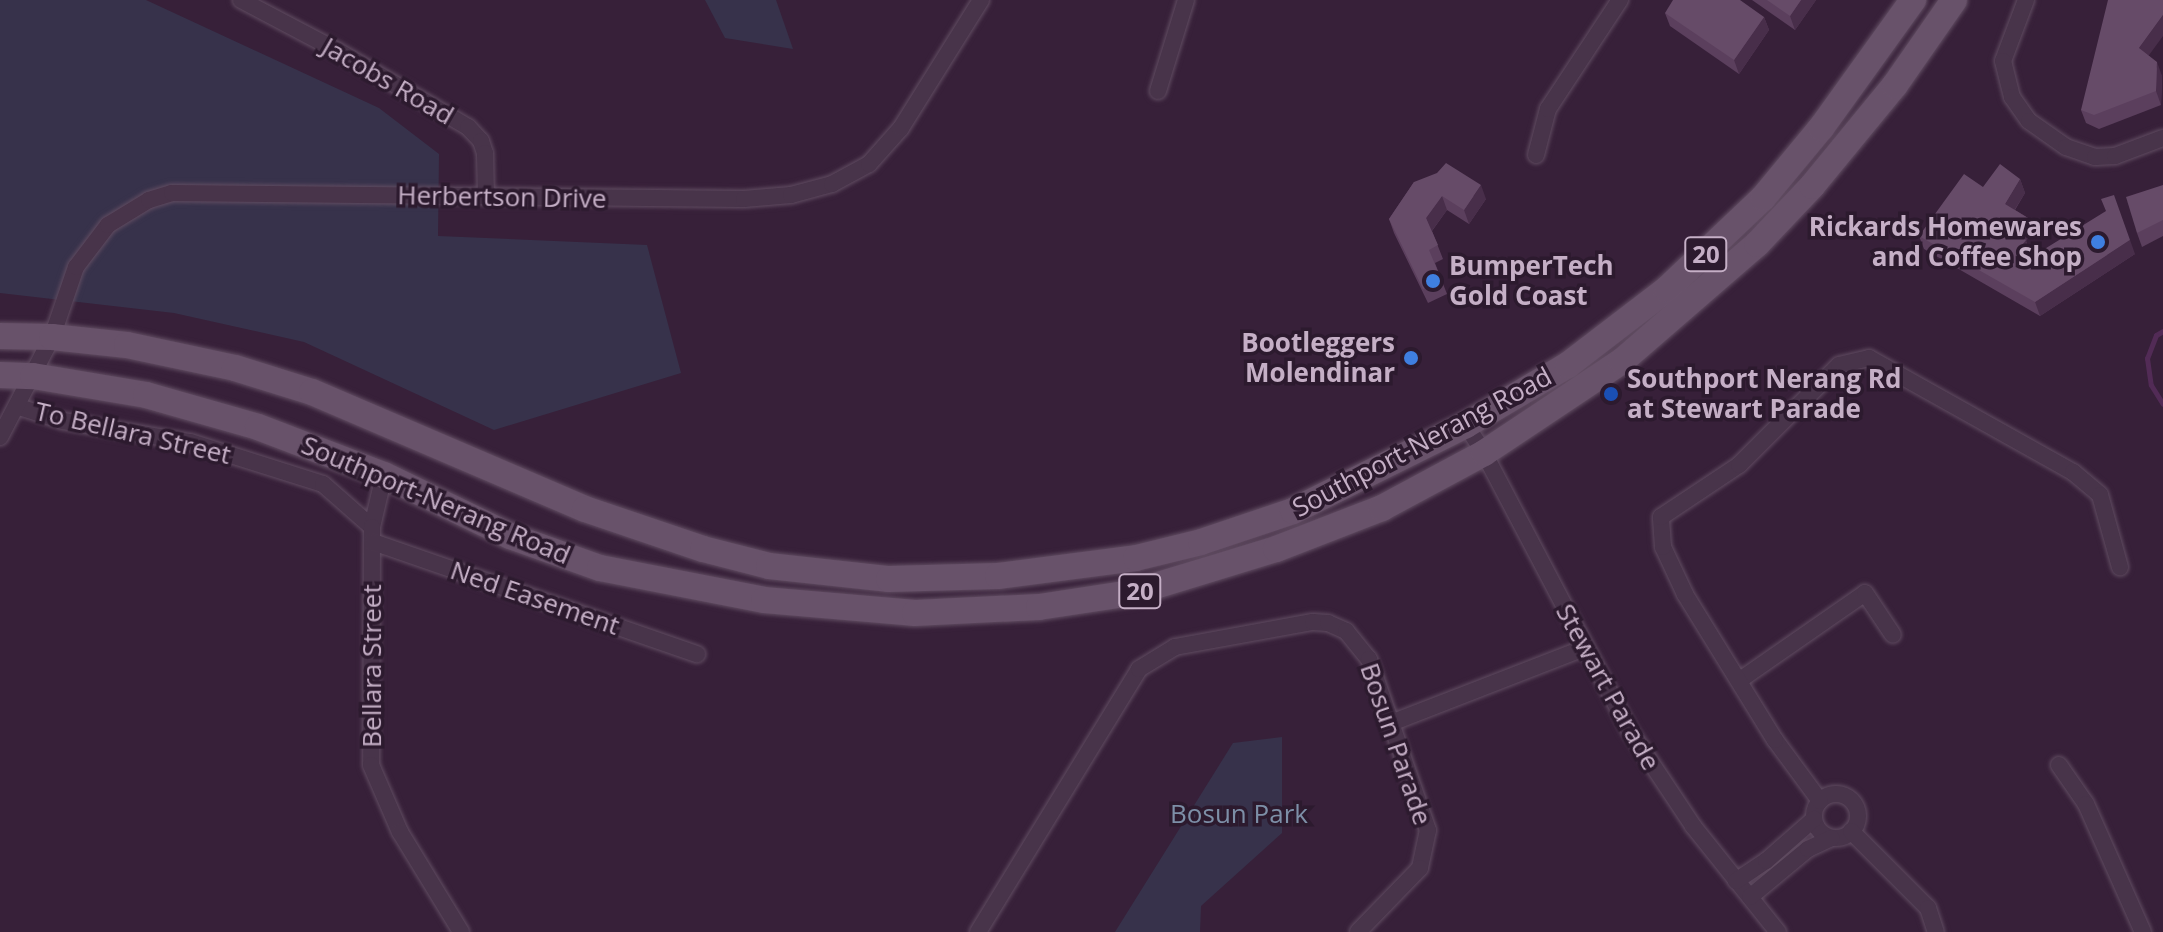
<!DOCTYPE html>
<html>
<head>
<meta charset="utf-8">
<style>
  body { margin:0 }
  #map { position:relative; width:2163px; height:932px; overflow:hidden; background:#372039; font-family:"Open Sans",sans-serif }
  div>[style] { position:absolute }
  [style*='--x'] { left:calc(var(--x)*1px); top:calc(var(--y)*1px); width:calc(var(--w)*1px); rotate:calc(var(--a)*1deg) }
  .green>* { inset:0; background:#37324b }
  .stream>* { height:5px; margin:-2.5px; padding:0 2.5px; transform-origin:2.5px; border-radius:2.5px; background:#522b56 }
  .roads { filter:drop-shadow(0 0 2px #604c61) drop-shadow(0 0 2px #604c61) }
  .street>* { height:16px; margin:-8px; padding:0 8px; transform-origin:8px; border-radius:8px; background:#48344a }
  .street>.ring { margin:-8px; padding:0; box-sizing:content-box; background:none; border:16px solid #48344a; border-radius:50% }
  .primary>* { height:26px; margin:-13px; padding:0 13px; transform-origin:13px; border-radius:13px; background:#68526a }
  .wall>* { inset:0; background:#5b3f5d }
  .shaded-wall>* { inset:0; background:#482e4a }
  .building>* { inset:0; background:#664b68 }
  .dots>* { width:22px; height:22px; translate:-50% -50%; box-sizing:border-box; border:4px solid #2c1a2e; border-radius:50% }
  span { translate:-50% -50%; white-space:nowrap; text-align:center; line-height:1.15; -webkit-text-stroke:7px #2c1a2e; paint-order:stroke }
  .shield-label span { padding:2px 6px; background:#2c1a2e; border:2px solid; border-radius:6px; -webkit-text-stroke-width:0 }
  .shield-label { font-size:24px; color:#c5afc6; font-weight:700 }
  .street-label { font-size:26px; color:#c5afc6 }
  .poi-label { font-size:26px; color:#c5afc6; font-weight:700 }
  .right { translate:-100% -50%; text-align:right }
  .left { translate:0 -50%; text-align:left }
  .park-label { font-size:26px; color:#7d8fa7 }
</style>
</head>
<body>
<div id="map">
  <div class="green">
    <i style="clip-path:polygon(0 0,146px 0,379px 108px,439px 154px,438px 236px,647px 245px,681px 373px,494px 430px,304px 342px,174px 313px,0 293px)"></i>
    <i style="clip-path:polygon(705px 0,776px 0,793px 49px,725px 38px)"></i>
    <i style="clip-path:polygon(1282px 737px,1282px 833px,1201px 906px,1200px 932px,1115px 932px,1233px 743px)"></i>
  </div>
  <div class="stream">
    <i style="--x:2163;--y:331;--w:8;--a:150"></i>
    <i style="--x:2156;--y:335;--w:25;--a:111"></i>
    <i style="--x:2147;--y:358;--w:27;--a:82"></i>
    <i style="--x:2151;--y:385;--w:22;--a:58"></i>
  </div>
  <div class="roads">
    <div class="street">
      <i style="--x:241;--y:0;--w:107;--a:27.8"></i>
      <i style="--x:336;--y:50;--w:153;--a:30.3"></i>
      <i style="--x:468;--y:127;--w:19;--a:47"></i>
      <i style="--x:481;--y:141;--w:13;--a:72"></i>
      <i style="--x:485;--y:153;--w:43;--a:88.7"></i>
      <i style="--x:2026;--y:0;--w:65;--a:110.7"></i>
      <i style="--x:2003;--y:61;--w:37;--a:76"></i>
      <i style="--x:2012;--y:97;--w:29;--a:55"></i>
      <i style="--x:2029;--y:121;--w:45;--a:35.1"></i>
      <i style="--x:2066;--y:147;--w:31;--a:19"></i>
      <i style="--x:2095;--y:157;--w:20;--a:-3"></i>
      <i style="--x:2115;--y:156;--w:51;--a:-20.6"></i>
      <i style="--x:1158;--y:91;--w:95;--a:-72.9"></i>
      <i style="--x:1536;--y:155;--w:48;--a:-75.4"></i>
      <i style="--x:1548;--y:109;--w:131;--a:-56.6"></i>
      <i style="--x:19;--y:407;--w:46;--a:17.7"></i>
      <i style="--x:63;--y:421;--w:129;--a:9.4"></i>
      <i style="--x:190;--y:442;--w:139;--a:17.5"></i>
      <i style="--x:323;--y:484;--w:65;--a:41.3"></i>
      <i style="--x:1466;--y:425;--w:33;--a:57"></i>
      <i style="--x:1484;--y:453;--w:314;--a:62.3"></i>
      <i style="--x:1630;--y:731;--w:114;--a:56.4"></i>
      <i style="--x:1693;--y:826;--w:136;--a:51.3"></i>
      <i style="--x:0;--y:437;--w:113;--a:-62.5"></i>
      <i style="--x:52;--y:337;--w:74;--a:-71.1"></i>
      <i style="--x:76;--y:267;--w:53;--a:-52.7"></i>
      <i style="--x:108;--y:225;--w:48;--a:-31.4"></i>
      <i style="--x:149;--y:200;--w:24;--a:-17"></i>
      <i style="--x:172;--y:193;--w:572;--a:0.6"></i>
      <i style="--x:744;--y:199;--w:47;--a:-4.9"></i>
      <i style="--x:791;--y:195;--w:42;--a:-15"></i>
      <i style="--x:832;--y:184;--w:42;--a:-28.4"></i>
      <i style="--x:869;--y:164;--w:48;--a:-48.4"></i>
      <i style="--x:901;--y:128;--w:151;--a:-58"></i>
      <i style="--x:384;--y:475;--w:53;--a:103"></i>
      <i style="--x:372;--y:527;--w:238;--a:90.2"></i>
      <i style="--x:371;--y:765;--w:73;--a:66.6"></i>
      <i style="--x:400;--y:832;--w:117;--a:58.6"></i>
      <i style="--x:373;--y:542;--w:343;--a:19.1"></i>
      <i style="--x:1740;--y:680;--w:152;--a:-34.8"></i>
      <i style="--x:1865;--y:593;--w:50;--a:56.3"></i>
      <i style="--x:1391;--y:723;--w:207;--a:-21.2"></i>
      <i style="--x:2059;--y:765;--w:47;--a:55.3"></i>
      <i style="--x:2086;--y:804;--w:140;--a:66"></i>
      <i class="ring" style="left:1814px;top:794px;width:28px;height:28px"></i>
      <i style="--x:1820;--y:801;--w:76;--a:-126.4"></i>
      <i style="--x:1775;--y:740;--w:172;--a:-121.7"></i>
      <i style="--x:1685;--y:594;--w:52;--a:-115.1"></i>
      <i style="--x:1663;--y:547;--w:30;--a:-94"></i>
      <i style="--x:1661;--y:517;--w:94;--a:-33.7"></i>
      <i style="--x:1739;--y:465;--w:141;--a:-45"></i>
      <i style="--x:1839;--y:365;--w:31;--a:-13"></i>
      <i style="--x:1869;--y:358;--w:234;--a:29.2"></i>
      <i style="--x:2073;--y:472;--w:35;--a:40"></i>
      <i style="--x:2100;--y:495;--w:75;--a:74.5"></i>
      <i style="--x:1851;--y:831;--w:109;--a:45"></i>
      <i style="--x:1928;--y:908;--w:25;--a:72"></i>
      <i style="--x:1736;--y:881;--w:36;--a:-34"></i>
      <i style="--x:1766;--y:861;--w:64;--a:-41.2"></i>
      <i style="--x:1750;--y:897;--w:75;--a:-39.6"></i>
      <i style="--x:1808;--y:849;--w:26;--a:-25"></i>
      <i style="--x:978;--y:932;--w:308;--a:-58.5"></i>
      <i style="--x:1139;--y:669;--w:42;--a:-31.4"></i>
      <i style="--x:1175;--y:647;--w:140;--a:-10.3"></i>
      <i style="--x:1313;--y:622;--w:15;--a:4"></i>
      <i style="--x:1328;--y:623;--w:20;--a:24"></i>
      <i style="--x:1346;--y:631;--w:36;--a:51"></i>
      <i style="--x:1369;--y:659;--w:181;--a:71"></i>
      <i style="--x:1428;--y:830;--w:39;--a:102"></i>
      <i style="--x:1420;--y:868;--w:89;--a:134.1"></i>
    </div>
    <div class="primary">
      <i style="--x:0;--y:336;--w:52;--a:1.1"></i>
      <i style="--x:52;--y:337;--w:75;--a:6.1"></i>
      <i style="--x:127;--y:345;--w:110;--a:12"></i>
      <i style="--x:235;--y:368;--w:81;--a:17.3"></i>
      <i style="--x:312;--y:392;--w:297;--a:23.2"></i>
      <i style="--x:585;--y:509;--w:125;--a:18.7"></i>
      <i style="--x:703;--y:549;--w:68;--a:14.4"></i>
      <i style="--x:769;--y:566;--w:121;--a:6.2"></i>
      <i style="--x:889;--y:579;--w:109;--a:-1.6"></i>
      <i style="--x:998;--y:576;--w:139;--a:-7.4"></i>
      <i style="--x:1136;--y:558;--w:67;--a:-13.8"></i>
      <i style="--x:1201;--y:542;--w:97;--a:-18.6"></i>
      <i style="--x:1293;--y:511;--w:193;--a:-26.4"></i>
      <i style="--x:1466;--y:425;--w:118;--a:-30.5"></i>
      <i style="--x:1568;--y:365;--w:125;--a:-37.5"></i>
      <i style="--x:1667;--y:289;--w:132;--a:-43.5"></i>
      <i style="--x:1763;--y:198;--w:91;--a:-50.4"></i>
      <i style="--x:1821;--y:128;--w:158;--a:-54.3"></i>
      <i style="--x:0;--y:375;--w:33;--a:2"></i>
      <i style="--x:33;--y:376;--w:115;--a:9.5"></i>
      <i style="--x:146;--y:395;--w:116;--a:15.9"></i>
      <i style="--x:258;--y:427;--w:135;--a:20.9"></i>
      <i style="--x:384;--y:475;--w:140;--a:25.8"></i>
      <i style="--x:510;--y:536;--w:96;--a:19.6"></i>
      <i style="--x:600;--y:568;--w:167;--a:11"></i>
      <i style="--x:764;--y:600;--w:152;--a:4.9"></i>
      <i style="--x:915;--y:613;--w:124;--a:-2.8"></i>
      <i style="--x:1039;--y:607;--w:94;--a:-8.6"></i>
      <i style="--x:1132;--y:593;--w:151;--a:-17"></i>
      <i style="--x:1276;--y:549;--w:114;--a:-21.1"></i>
      <i style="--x:1382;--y:508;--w:116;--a:-28.3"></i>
      <i style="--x:1484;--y:453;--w:166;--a:-33.7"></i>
      <i style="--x:1622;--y:361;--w:179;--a:-40.9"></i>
      <i style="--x:1757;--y:244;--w:80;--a:-46.5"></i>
      <i style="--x:1812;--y:186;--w:131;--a:-50.6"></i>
      <i style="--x:1895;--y:85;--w:103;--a:-55.2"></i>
    </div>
  </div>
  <div class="wall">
    <i style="clip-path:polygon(1752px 0,1816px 0,1795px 30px)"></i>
    <i style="clip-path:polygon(1665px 13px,1764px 17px,1769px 30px,1739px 74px,1670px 26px)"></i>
    <i style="clip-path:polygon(2149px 56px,2162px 76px,2161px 105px,2099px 129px,2086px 123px,2081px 110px)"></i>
    <i style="clip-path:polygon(2020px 179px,2025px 193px,2015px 210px,2028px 218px,2032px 232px,2026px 241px,2031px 253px,2029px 256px,2030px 258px,2135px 254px,2040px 316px,1924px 249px,1919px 236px,1983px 187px)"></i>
    <i style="clip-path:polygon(1414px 182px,1486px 199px,1469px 224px,1447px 210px,1432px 231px,1443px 259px,1435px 263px,1447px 294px,1428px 303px,1394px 233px,1389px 219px)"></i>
    <i style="clip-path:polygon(2163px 185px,2163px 236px,2142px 247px,2137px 233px)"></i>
  </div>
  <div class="shaded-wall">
    <i style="clip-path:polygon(1801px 0,1816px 0,1795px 30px,1790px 16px)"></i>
    <i style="clip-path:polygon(2163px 15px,2163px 36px,2144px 62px,2139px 48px)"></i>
    <i style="clip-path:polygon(1764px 17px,1769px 30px,1739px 74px,1734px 60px)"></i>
    <i style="clip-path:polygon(2157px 62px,2162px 76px,2161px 105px,2156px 91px)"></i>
    <i style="clip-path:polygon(2020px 179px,2025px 193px,2010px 217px,2005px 204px)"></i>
    <i style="clip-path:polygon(1481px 185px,1486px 199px,1469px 224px,1464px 210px)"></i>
    <i style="clip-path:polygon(2114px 195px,2135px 254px,2040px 316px,2035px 302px,2130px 240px)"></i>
    <i style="clip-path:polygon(1442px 196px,1447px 210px,1431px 232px,1426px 218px)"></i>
    <i style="clip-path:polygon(2028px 218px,2032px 232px,2026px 241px,2031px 253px,2025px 262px,2020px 248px,2017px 233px)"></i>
  </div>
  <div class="building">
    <i style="clip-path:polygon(1673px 0,1740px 0,1764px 17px,1734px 60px,1665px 13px)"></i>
    <i style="clip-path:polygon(1767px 0,1801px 0,1790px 16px)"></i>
    <i style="clip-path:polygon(2108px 0,2163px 0,2163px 15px,2139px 48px,2157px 62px,2156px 91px,2094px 115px,2081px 110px)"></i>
    <i style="clip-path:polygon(1446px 163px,1481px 185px,1464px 210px,1442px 196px,1426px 218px,1438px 245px,1429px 250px,1442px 281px,1423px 289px,1389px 219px,1414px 182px,1437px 173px)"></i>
    <i style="clip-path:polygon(2000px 164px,2020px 179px,2005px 204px,2028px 218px,2017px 233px,2026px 240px,2020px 248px,2030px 258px,2106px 211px,2101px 199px,2114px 195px,2130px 240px,2035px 302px,1919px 236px,1964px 174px,1983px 187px)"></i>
    <i style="clip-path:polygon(2163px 185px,2163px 220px,2137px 233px,2126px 197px)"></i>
  </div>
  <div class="dots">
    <i style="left:2098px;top:242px;background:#3f7fe0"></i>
    <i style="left:1433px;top:281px;background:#3f7fe0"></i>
    <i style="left:1411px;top:358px;background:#3f7fe0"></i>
    <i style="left:1611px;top:394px;background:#1a4fb4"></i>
  </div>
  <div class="shield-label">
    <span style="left:1706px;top:254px">20</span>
    <span style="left:1140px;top:591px">20</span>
  </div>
  <div class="street-label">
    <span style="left:388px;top:81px;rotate:30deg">Jacobs Road</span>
    <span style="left:502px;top:197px;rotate:1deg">Herbertson Drive</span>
    <span style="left:133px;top:433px;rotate:13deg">To Bellara Street</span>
    <span style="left:1422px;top:442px;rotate:-28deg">Southport-Nerang Road</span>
    <span style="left:436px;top:500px;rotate:23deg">Southport-Nerang Road</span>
    <span style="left:535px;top:598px;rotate:19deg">Ned Easement</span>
    <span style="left:372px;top:666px;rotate:-90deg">Bellara Street</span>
    <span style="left:1608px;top:687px;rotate:61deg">Stewart Parade</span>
    <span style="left:1396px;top:744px;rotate:71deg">Bosun Parade</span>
  </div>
  <div class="poi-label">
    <span class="right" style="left:2082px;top:242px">Rickards Homewares<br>and Coffee Shop</span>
    <span class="left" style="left:1449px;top:281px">BumperTech<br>Gold Coast</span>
    <span class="right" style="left:1395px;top:358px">Bootleggers<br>Molendinar</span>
    <span class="left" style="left:1627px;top:394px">Southport Nerang Rd<br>at Stewart Parade</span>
  </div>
  <div class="park-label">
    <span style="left:1239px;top:814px">Bosun Park</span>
  </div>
</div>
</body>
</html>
